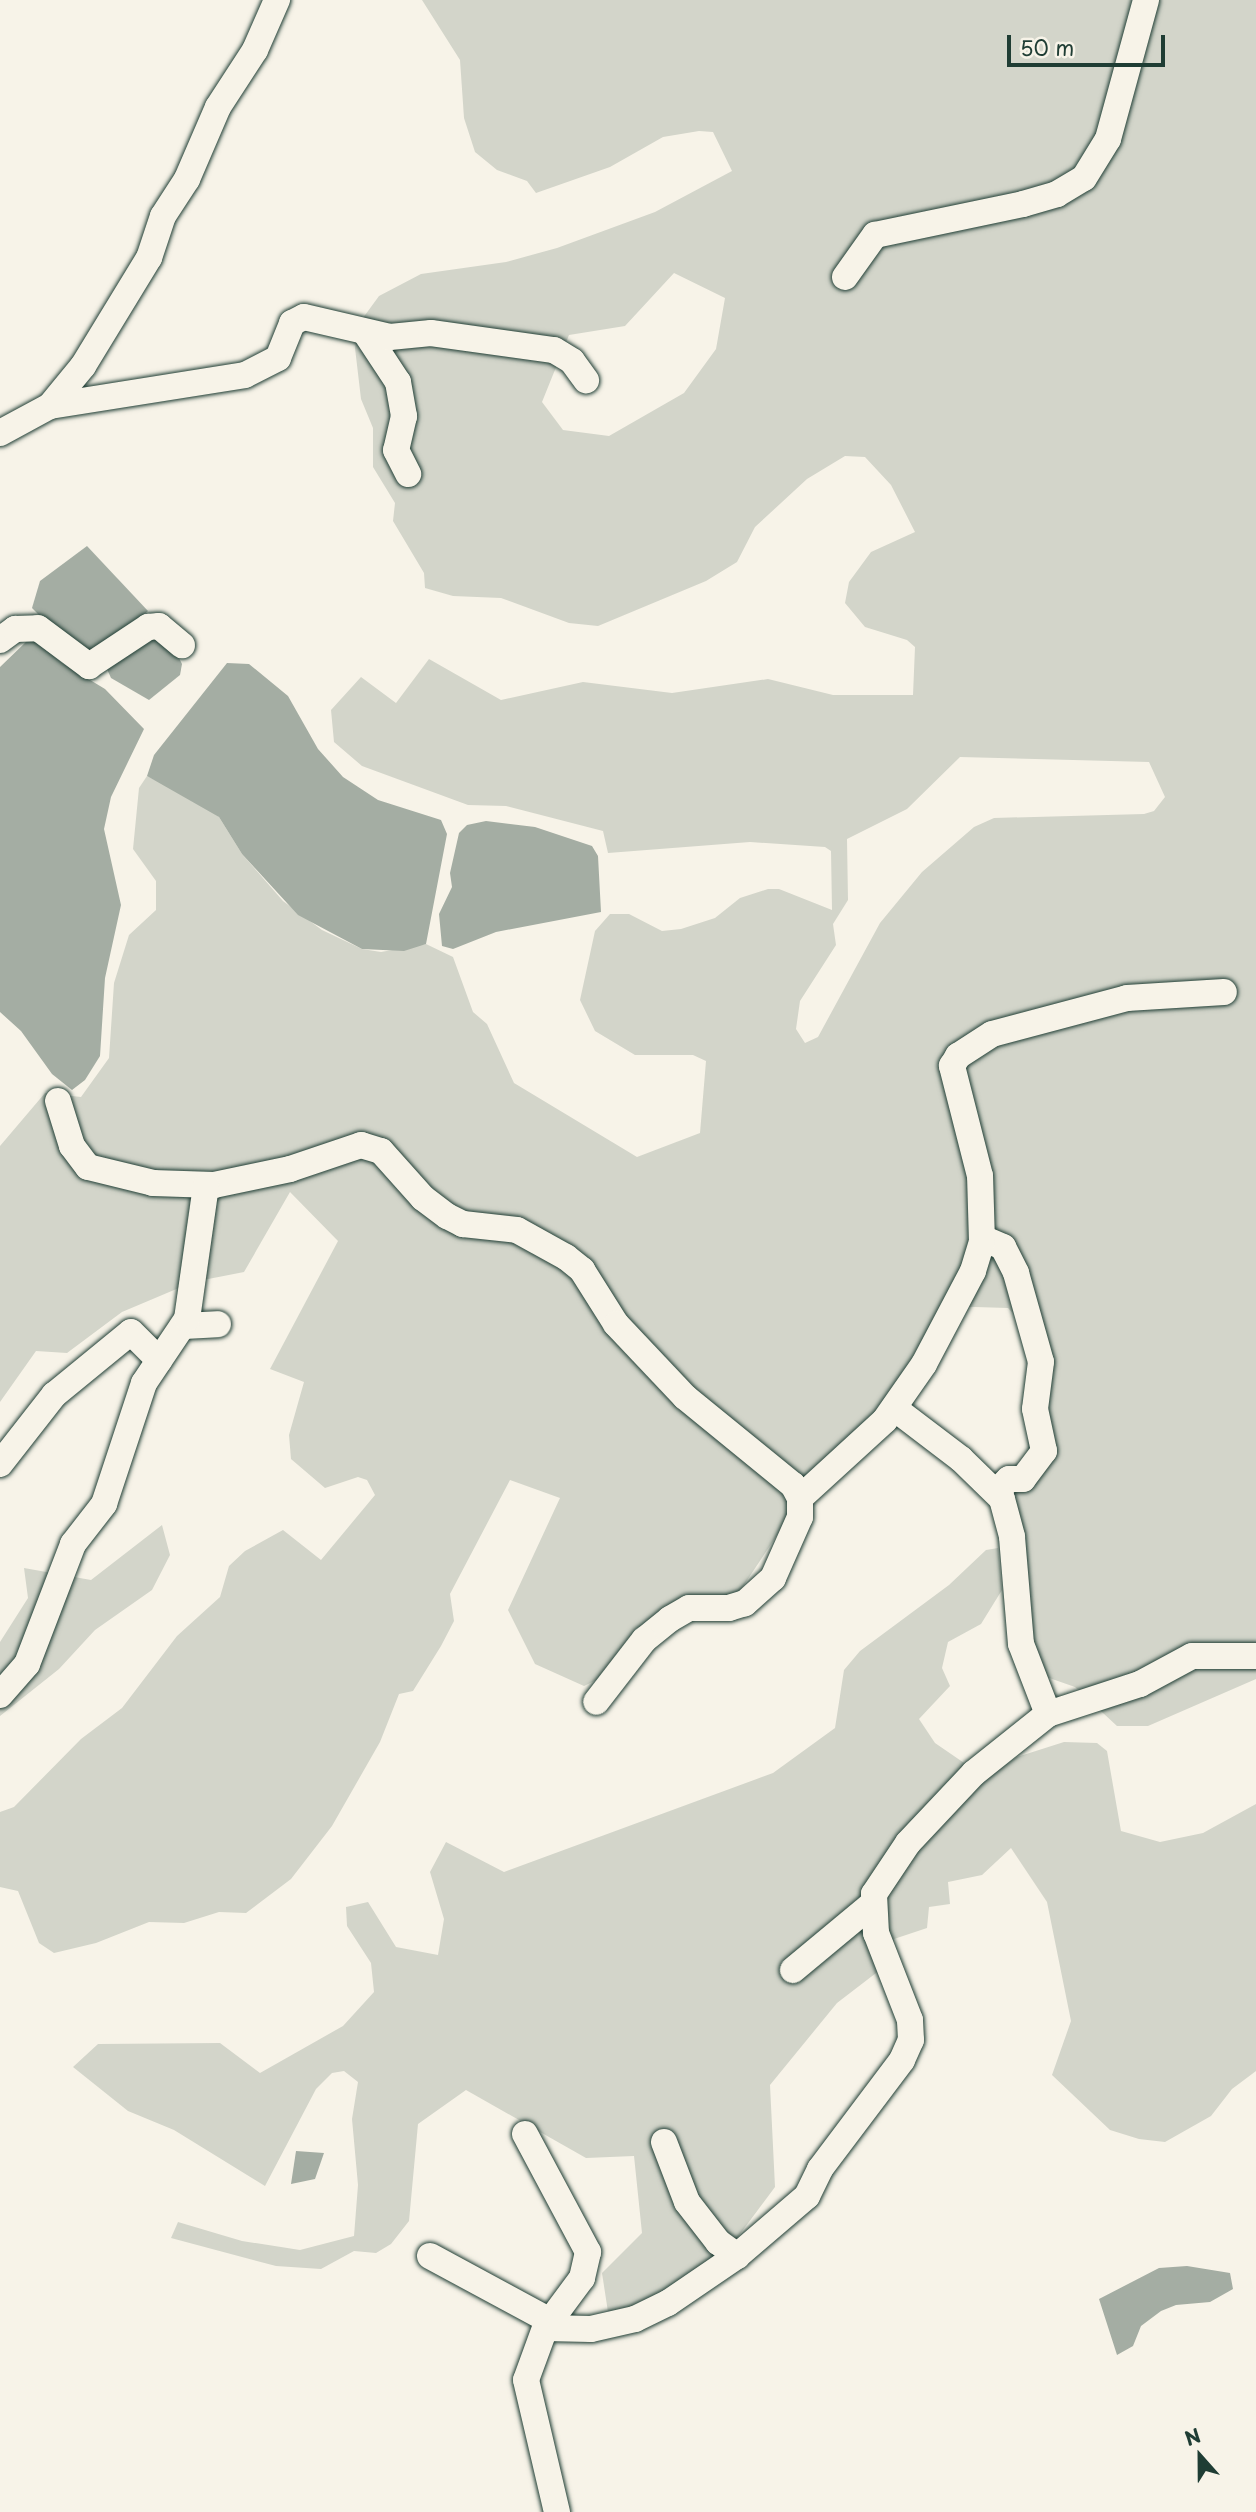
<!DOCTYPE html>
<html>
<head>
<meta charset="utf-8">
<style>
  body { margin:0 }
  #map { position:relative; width:1256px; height:2512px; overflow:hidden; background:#f7f3e8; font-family:"Playpen Sans",sans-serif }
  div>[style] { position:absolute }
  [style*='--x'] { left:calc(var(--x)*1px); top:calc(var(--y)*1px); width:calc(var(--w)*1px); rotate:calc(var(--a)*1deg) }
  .green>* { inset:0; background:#d3d5ca }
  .water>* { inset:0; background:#a4ada3 }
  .roads { filter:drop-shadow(0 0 2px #1f3d34) drop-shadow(0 0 2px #1f3d34) }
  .minor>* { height:26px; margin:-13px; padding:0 13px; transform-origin:13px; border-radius:13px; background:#f7f3e8 }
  span { translate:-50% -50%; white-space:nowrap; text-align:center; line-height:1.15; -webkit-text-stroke:5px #f7f3e8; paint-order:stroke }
  .north { position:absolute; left:1165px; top:2421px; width:70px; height:70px; -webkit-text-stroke:5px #f7f3e8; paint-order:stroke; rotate:339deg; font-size:19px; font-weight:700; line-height:28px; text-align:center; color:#1f3d34 }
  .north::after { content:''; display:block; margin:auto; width:24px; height:32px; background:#1f3d34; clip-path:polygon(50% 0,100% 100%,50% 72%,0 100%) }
  .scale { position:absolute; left:1007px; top:35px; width:158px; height:32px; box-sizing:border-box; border:4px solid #1f3d34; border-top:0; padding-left:9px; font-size:21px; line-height:24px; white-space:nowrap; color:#1f3d34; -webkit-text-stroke:5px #f7f3e8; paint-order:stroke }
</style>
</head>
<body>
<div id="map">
  <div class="green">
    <i style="clip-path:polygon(evenodd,422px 0,1256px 0,1256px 1679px,1148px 1726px,1117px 1726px,1075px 1687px,1035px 1673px,1008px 1490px,1028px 1460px,1027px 1384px,1036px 1338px,1008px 1308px,942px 1306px,888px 1399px,810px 1485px,740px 1591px,679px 1626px,630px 1664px,584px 1686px,535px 1664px,508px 1610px,560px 1498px,510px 1480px,450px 1594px,454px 1621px,441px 1646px,413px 1691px,399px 1694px,380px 1742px,332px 1826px,291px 1879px,246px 1913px,219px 1912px,184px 1923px,149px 1922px,96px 1943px,54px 1953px,39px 1943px,18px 1891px,0 1887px,0 1812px,14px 1807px,81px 1739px,122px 1708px,177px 1636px,220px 1597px,229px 1566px,245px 1551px,283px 1530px,321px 1560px,375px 1495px,367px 1480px,358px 1477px,325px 1488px,291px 1459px,289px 1435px,304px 1382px,270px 1369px,338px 1241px,290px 1192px,244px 1272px,193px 1282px,122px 1312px,67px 1353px,36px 1351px,0 1402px,0 1146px,45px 1093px,81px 1097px,109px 1058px,114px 983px,129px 935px,156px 910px,156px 881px,133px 849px,139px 788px,147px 776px,202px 803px,219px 817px,242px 854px,283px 901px,322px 930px,362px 949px,381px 952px,426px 944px,453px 957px,473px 1012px,487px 1024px,514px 1083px,637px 1157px,700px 1133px,706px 1061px,693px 1055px,635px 1055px,595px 1031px,580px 1000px,595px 931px,610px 914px,629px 914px,662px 931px,681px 929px,715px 918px,740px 898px,768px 889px,779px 889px,832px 910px,831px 851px,825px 847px,750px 842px,608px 853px,603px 831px,506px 806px,468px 805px,362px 766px,334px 742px,331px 710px,361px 677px,396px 703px,429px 659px,501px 700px,583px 682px,672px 693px,768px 679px,833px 695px,913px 695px,915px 647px,907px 640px,865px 627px,845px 603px,849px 582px,871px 552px,915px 532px,891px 485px,865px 457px,845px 456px,807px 479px,755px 527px,737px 562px,706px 581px,598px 626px,569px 623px,501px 598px,453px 596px,425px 588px,424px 573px,393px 521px,395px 503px,373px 467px,373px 428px,361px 399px,355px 348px,360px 322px,379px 296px,421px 274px,506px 262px,557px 248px,655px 212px,732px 171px,713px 132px,699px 131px,663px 137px,610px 167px,536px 193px,527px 181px,497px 170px,475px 152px,464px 118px,460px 60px,422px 0,674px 273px,725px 298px,716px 349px,684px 393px,609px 436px,563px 430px,542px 402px,569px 335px,625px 326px,674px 273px,422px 0,960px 757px,1149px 762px,1165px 797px,1154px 811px,1144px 814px,994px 818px,974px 827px,922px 872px,880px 923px,818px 1037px,805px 1043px,796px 1029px,800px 1001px,836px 945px,833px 924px,848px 900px,847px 839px,907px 809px,960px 757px)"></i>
    <i style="clip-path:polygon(162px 1525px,170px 1555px,152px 1590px,95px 1630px,59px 1669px,0 1716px,0 1642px,28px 1598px,24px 1568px,91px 1580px)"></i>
    <i style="clip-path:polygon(998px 1548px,1002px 1590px,981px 1624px,948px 1642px,942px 1668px,950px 1686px,919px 1719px,935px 1743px,986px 1778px,1017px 1757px,1064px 1742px,1097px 1743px,1107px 1751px,1121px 1831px,1160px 1842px,1203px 1833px,1256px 1804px,1256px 2071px,1232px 2089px,1211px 2116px,1165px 2142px,1139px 2139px,1110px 2130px,1052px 2075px,1071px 2021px,1047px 1902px,1011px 1848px,982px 1875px,948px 1882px,950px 1904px,929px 1907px,927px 1928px,894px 1939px,893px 1960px,837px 2003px,770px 2085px,775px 2187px,728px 2250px,659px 2299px,608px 2312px,602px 2273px,642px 2233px,634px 2156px,586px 2158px,466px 2090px,418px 2124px,409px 2221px,391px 2244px,376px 2253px,354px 2251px,321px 2269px,276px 2266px,171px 2238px,178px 2222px,242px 2241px,300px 2250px,354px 2236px,358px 2185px,352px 2119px,358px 2082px,344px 2071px,332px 2073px,316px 2089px,265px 2186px,174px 2130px,128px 2111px,73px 2067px,98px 2044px,220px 2043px,260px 2073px,343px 2026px,374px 1992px,371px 1963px,347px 1926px,346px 1907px,368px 1902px,396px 1947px,438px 1955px,444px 1919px,430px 1872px,446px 1842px,504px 1872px,773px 1773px,835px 1728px,844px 1670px,860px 1651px,949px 1585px,986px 1550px)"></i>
  </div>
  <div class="water">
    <i style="clip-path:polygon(87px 546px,148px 611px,96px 656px,57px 633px,32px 608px,40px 581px)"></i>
    <i style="clip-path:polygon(148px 634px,174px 648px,182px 664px,180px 675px,149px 700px,111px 678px,107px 669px)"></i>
    <i style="clip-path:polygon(28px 640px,35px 640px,62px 663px,105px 689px,144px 729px,111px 797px,104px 829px,121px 905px,105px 978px,100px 1056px,85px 1080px,72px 1090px,52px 1074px,21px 1031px,0 1012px,0 667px)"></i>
    <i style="clip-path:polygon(227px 663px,249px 664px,288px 696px,318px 749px,343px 777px,378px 800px,441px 820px,447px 834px,426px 944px,404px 951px,362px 949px,298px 915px,242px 854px,219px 817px,147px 776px,154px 755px)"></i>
    <i style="clip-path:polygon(486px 821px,535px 827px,592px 846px,598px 856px,601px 912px,496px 932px,453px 949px,442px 946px,439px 914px,452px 887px,450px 873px,459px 833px,467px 825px)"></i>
    <i style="clip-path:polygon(296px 2151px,324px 2153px,315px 2179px,291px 2184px)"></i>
    <i style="clip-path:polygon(1187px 2266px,1230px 2273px,1233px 2289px,1210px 2302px,1176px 2305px,1161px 2311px,1141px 2326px,1133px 2346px,1117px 2355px,1099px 2299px,1159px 2268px)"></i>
  </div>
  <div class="roads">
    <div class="minor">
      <i style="--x:845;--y:277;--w:52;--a:-54.5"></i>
      <i style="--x:875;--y:235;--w:151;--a:-11.8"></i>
      <i style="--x:1023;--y:204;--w:35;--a:-16"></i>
      <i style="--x:1057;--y:194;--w:31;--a:-31"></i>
      <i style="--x:1084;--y:178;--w:46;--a:-58.4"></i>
      <i style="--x:1108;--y:139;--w:144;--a:-74.7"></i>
      <i style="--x:365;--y:332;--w:60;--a:56.6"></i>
      <i style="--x:398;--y:382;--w:35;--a:80"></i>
      <i style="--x:404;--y:416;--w:35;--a:103"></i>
      <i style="--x:396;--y:450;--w:27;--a:63"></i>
      <i style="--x:50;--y:406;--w:52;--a:-50.5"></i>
      <i style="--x:83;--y:366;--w:127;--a:-58.6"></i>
      <i style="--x:149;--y:258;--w:44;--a:-71.6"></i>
      <i style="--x:163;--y:216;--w:44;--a:-57"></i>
      <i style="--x:187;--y:179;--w:78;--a:-66.7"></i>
      <i style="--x:218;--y:107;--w:68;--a:-57"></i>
      <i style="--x:255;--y:50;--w:55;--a:-66.3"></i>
      <i style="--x:0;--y:433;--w:57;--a:-28.4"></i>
      <i style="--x:50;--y:406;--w:197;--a:-9"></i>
      <i style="--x:245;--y:375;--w:37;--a:-27"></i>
      <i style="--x:278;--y:358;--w:38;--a:-68"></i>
      <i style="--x:292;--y:323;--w:13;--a:-27"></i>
      <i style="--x:304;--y:317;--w:88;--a:13.1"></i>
      <i style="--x:390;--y:337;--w:41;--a:-5.6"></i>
      <i style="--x:431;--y:333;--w:124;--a:7.9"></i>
      <i style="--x:554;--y:350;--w:21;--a:31"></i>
      <i style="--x:572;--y:361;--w:24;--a:54"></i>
      <i style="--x:0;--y:640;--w:19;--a:-36"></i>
      <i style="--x:15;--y:629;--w:23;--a:-2"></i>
      <i style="--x:38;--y:628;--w:64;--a:36.7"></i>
      <i style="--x:89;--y:666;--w:71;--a:-33.5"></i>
      <i style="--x:148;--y:627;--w:11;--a:-5"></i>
      <i style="--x:159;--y:626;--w:30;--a:40"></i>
      <i style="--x:58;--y:1101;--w:47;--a:72.7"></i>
      <i style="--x:72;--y:1146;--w:26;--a:53"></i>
      <i style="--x:88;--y:1167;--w:67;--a:13.8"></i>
      <i style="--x:153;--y:1183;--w:61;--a:1.9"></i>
      <i style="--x:214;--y:1185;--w:78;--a:-11.9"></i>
      <i style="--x:290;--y:1169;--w:75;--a:-18.7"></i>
      <i style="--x:361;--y:1145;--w:21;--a:17"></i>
      <i style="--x:381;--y:1151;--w:63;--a:48.2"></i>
      <i style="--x:423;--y:1198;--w:30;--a:37"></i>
      <i style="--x:447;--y:1216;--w:18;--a:27"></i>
      <i style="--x:463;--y:1224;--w:54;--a:6.3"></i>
      <i style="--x:517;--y:1230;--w:56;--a:28.9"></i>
      <i style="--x:566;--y:1257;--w:21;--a:39"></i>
      <i style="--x:582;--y:1270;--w:64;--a:57.8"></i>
      <i style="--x:616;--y:1324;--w:100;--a:46.6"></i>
      <i style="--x:685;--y:1397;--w:139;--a:39.2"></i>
      <i style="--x:793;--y:1485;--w:15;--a:62"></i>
      <i style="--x:800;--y:1498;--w:19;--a:90"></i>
      <i style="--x:800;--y:1517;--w:67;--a:113.9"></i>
      <i style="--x:773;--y:1578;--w:38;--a:138"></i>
      <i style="--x:745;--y:1603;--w:17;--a:163"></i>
      <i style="--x:729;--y:1608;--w:40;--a:180"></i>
      <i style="--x:689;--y:1608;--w:22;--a:150"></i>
      <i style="--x:670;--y:1619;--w:33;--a:141"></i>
      <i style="--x:644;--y:1640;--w:78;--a:127.7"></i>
      <i style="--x:982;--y:1238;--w:23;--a:23"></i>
      <i style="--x:1003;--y:1247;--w:29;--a:63"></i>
      <i style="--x:1016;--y:1273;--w:92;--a:74.3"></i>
      <i style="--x:1041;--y:1362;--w:47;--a:97.3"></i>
      <i style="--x:1035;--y:1409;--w:43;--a:77.9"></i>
      <i style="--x:1044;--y:1451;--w:35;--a:127"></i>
      <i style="--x:1023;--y:1479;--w:14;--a:180"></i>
      <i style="--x:1009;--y:1479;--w:17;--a:135"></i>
      <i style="--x:183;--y:1326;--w:35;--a:-3"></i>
      <i style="--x:894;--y:1408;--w:84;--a:37.3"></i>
      <i style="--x:961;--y:1459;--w:57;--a:44.3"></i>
      <i style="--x:1002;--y:1499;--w:39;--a:75"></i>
      <i style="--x:1012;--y:1537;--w:107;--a:85.2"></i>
      <i style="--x:1021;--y:1644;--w:75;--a:68.9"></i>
      <i style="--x:0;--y:1464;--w:88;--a:-52"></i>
      <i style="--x:54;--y:1395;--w:99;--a:-39.3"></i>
      <i style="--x:131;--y:1332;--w:40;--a:45"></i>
      <i style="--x:800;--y:1498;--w:115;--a:-42.5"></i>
      <i style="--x:885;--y:1420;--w:68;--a:-55.1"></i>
      <i style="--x:924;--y:1364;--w:105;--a:-62.2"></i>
      <i style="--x:973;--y:1271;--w:30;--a:-73"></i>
      <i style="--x:982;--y:1242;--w:66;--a:-91.7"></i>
      <i style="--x:980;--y:1176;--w:114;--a:-104.3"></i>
      <i style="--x:952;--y:1066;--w:12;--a:-59"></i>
      <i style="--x:958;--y:1056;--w:40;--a:-32.9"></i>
      <i style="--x:992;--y:1034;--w:140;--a:-14.9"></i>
      <i style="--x:1127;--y:998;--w:97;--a:-3.5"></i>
      <i style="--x:0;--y:1695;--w:41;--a:-48.9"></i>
      <i style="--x:27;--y:1664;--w:129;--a:-69"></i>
      <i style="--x:73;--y:1544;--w:51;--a:-52.2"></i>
      <i style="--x:104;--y:1504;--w:127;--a:-71.7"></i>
      <i style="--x:144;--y:1383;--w:77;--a:-56.1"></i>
      <i style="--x:187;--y:1319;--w:135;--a:-81.9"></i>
      <i style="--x:793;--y:1970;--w:102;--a:-39.8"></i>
      <i style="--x:525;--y:2134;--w:134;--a:61.9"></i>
      <i style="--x:588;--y:2252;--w:27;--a:103"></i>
      <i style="--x:582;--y:2278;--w:62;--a:126.5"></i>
      <i style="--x:545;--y:2328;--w:55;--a:110.1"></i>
      <i style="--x:526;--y:2380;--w:136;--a:76.8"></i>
      <i style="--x:664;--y:2142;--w:64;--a:69"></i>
      <i style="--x:687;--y:2202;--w:51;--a:52.2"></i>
      <i style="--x:718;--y:2242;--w:24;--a:36"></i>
      <i style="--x:430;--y:2256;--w:136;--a:28.4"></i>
      <i style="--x:545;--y:2328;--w:46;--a:1.2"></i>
      <i style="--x:591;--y:2329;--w:45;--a:-12.8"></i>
      <i style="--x:635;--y:2319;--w:37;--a:-26"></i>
      <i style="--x:668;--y:2303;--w:83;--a:-34.3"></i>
      <i style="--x:737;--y:2256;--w:92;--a:-40.6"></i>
      <i style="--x:807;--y:2196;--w:30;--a:-64"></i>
      <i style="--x:820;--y:2169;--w:136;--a:-53"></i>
      <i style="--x:902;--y:2060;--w:22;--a:-66"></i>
      <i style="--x:911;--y:2040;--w:20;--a:-93"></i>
      <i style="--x:910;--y:2020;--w:93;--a:-111.3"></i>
      <i style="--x:876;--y:1933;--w:39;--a:-93"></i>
      <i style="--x:874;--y:1894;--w:61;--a:-56.3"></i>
      <i style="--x:908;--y:1843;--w:96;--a:-46.7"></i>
      <i style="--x:974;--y:1773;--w:95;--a:-38.6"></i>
      <i style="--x:1048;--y:1714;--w:97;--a:-18.1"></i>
      <i style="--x:1140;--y:1684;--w:59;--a:-28.3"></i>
      <i style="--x:1192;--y:1656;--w:64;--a:0"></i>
    </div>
  </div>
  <div class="north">N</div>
  <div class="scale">50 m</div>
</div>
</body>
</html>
